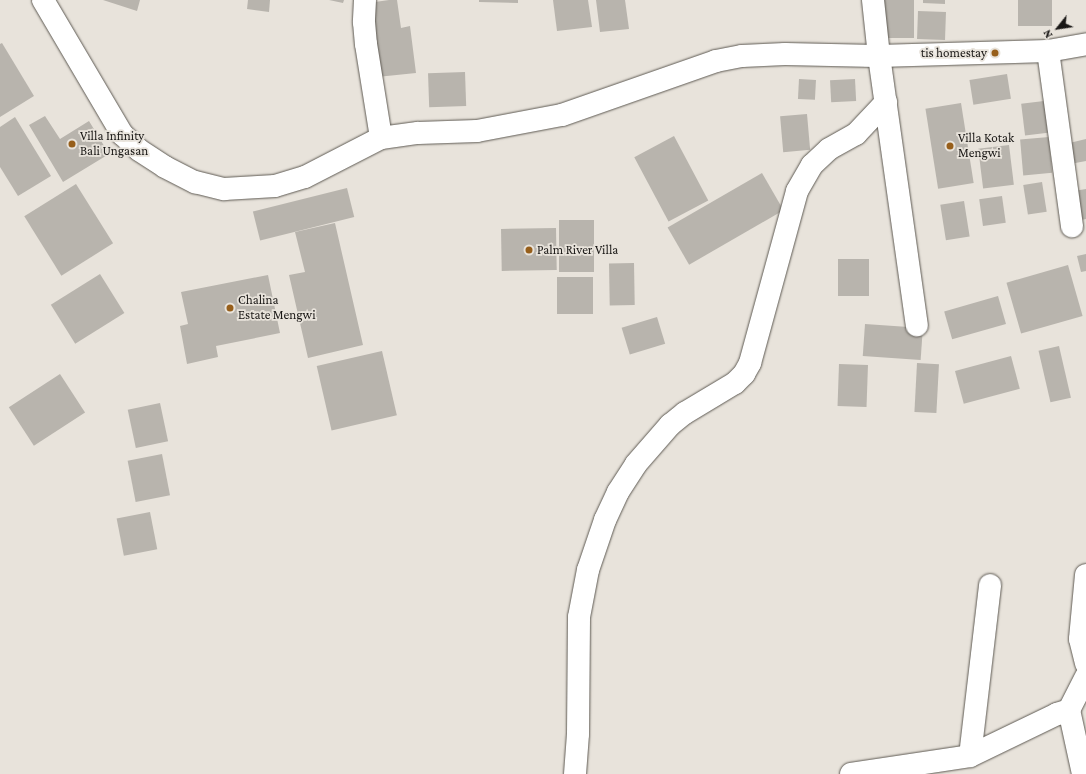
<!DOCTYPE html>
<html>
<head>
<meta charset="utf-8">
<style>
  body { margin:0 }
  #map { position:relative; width:1086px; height:774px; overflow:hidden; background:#e8e3db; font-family:"Crimson Pro",serif }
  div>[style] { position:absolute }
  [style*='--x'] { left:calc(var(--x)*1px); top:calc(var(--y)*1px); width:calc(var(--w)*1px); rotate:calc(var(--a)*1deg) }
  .building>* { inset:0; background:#b8b4ad; transform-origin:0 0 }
  .roads { filter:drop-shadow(0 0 1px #5e5a53) drop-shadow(0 0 1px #5e5a53) }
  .minor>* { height:22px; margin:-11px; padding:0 11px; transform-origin:11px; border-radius:11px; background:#fff }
  .dots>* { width:11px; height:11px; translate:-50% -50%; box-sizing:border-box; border:2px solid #e8e3db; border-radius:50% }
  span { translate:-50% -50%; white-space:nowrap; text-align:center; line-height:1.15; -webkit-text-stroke:3.5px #e8e3db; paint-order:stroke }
  .poi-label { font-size:13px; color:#1a1816 }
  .right { translate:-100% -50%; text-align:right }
  .left { translate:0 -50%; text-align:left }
  .north { position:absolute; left:1038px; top:8px; width:40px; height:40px; -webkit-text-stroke:3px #e8e3db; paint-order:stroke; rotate:240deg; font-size:11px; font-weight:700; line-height:16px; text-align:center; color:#1a1816 }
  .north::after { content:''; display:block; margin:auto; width:14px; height:18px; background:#1a1816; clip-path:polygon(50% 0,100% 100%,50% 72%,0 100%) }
</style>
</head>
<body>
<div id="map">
  <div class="building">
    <i style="clip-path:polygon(103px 0,140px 0,137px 11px)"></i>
    <i style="clip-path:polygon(248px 0,270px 0,269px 12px,247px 9px)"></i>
    <i style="clip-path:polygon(329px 0,344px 0,343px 3px)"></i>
    <i style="clip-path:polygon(389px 0,397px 0,401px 28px,410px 26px,416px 73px,377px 77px,368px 3px)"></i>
    <i style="clip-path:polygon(479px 0,518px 0,518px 3px,479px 2px)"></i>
    <i style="clip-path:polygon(553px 0,588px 0,592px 27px,557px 31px)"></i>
    <i style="clip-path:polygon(596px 0,625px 0,629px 29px,600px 32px)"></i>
    <i style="left:882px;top:0;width:32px;height:38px"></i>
    <i style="clip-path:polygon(923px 0,945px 0,945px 4px,923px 3px)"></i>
    <i style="left:1018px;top:0;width:34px;height:26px"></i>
    <i style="left:918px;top:11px;width:28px;height:28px;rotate:2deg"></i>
    <i style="clip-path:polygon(2px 43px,34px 96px,0 117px,0 44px)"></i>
    <i style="left:465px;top:72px;width:34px;height:37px;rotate:88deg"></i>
    <i style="left:1007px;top:74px;width:25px;height:38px;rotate:81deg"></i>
    <i style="left:799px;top:79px;width:17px;height:20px;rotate:3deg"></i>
    <i style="left:855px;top:79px;width:22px;height:25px;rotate:87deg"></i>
    <i style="left:1044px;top:101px;width:32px;height:23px;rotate:83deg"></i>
    <i style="left:961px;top:103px;width:81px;height:36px;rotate:81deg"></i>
    <i style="left:807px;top:114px;width:36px;height:27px;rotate:85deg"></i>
    <i style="clip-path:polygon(45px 116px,60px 139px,89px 121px,109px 154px,63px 182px,29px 125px)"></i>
    <i style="clip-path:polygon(15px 117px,51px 176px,18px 196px,0 167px,0 127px)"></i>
    <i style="left:674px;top:136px;width:73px;height:45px;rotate:62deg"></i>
    <i style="left:1049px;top:137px;width:36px;height:29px;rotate:85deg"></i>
    <i style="clip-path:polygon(1086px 139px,1086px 161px,1070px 164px,1065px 144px)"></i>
    <i style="left:1009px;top:145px;width:40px;height:31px;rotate:83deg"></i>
    <i style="left:762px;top:173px;width:43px;height:109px;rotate:60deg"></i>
    <i style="left:1042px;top:182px;width:30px;height:19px;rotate:81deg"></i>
    <i style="left:76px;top:184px;width:70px;height:61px;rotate:58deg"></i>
    <i style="left:347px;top:188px;width:30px;height:97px;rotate:76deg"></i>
    <i style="clip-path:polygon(1086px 189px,1086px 219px,1081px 220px,1074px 191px)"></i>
    <i style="left:1002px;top:196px;width:27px;height:23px;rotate:82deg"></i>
    <i style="left:964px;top:201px;width:36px;height:24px;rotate:81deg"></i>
    <i style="left:559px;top:220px;width:35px;height:52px"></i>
    <i style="clip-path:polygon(335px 223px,363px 345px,308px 358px,289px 275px,305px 272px,295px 232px)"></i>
    <i style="left:556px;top:228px;width:42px;height:55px;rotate:89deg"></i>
    <i style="clip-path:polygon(1086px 254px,1086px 271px,1081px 272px,1077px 256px)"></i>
    <i style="left:838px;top:259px;width:31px;height:37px"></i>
    <i style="left:634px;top:263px;width:42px;height:25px;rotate:89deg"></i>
    <i style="left:1068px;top:265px;width:53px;height:64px;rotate:74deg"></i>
    <i style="left:100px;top:274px;width:46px;height:58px;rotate:58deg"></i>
    <i style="clip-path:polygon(268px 275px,280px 333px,216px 346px,218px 357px,187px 364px,180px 326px,188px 324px,181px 292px)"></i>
    <i style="left:557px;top:277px;width:36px;height:37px"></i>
    <i style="left:998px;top:296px;width:29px;height:56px;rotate:74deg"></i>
    <i style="left:657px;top:317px;width:28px;height:37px;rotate:73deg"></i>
    <i style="left:865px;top:324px;width:58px;height:32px;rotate:4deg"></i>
    <i style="left:1059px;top:346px;width:53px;height:21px;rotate:77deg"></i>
    <i style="left:382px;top:351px;width:66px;height:67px;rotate:77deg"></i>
    <i style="left:1011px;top:356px;width:34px;height:58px;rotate:75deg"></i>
    <i style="left:917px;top:363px;width:22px;height:49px;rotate:3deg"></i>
    <i style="left:839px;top:364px;width:29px;height:42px;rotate:2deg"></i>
    <i style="left:60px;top:374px;width:46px;height:61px;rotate:57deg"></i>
    <i style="left:160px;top:403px;width:39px;height:33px;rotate:78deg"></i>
    <i style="left:162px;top:454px;width:42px;height:35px;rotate:79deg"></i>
    <i style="left:150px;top:512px;width:38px;height:34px;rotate:79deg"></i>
  </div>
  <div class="roads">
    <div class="minor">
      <i style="--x:43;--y:0;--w:156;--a:59.5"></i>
      <i style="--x:122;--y:134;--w:23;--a:43"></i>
      <i style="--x:139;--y:150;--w:31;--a:33"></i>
      <i style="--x:165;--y:167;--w:34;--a:27"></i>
      <i style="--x:195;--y:182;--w:30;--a:14"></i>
      <i style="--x:224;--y:189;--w:51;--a:-3.4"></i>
      <i style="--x:275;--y:186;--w:31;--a:-17"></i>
      <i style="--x:305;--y:177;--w:85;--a:-27.2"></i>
      <i style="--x:381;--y:138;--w:37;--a:-8"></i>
      <i style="--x:418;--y:133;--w:59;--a:-1.9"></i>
      <i style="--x:477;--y:131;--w:86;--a:-10.7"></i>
      <i style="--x:562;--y:115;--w:163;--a:-19.3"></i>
      <i style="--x:716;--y:61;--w:26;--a:-11"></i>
      <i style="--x:742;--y:56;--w:43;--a:-2.7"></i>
      <i style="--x:785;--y:54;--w:94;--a:1.2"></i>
      <i style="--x:879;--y:56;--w:169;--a:-1.7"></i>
      <i style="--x:1048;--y:51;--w:39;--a:-10"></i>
      <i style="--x:365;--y:0;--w:22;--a:93"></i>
      <i style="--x:364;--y:22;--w:22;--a:85"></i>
      <i style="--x:366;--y:44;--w:95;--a:80.9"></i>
      <i style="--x:873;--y:0;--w:56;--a:83.9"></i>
      <i style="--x:879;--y:56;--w:272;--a:82"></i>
      <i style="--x:1048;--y:51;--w:177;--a:82.2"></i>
      <i style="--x:1086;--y:575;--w:64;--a:95.4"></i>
      <i style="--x:1080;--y:639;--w:25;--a:76"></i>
      <i style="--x:970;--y:756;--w:172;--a:-83.3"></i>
      <i style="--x:575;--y:774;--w:40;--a:-85.7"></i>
      <i style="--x:578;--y:734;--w:117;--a:-89.5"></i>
      <i style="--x:579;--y:617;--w:48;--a:-79.2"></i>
      <i style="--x:588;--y:570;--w:53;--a:-71.2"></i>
      <i style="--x:605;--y:520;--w:31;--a:-65"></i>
      <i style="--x:618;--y:492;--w:33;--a:-57"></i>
      <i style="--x:636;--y:464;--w:52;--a:-48.9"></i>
      <i style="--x:670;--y:425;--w:19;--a:-39"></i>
      <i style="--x:685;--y:413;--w:58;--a:-31"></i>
      <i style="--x:735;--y:383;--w:13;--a:-45"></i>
      <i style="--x:744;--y:374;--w:13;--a:-61"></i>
      <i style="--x:750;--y:363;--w:178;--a:-74.7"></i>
      <i style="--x:797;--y:191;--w:30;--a:-60"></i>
      <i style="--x:812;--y:165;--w:23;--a:-43"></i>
      <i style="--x:829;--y:149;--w:31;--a:-29"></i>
      <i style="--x:856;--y:134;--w:44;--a:-46.8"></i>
      <i style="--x:851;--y:774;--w:120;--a:-8.6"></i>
      <i style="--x:970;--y:756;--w:97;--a:-25.8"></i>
      <i style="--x:1057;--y:714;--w:13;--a:-18"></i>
      <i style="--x:1083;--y:774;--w:66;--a:-102.3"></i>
      <i style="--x:1069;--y:710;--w:37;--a:-63"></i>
    </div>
  </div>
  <div class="dots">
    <i style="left:995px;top:53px;background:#975f1b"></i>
    <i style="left:72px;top:144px;background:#975f1b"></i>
    <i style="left:950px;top:146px;background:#975f1b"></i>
    <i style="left:529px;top:250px;background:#975f1b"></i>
    <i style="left:230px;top:308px;background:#975f1b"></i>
  </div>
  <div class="poi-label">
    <span class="right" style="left:987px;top:53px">tis homestay</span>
    <span class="left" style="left:80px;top:144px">Villa Infinity<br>Bali Ungasan</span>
    <span class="left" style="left:958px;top:146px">Villa Kotak<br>Mengwi</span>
    <span class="left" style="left:537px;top:250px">Palm River Villa</span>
    <span class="left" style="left:238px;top:308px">Chalina<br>Estate Mengwi</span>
  </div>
  <div class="north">N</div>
</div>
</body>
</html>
